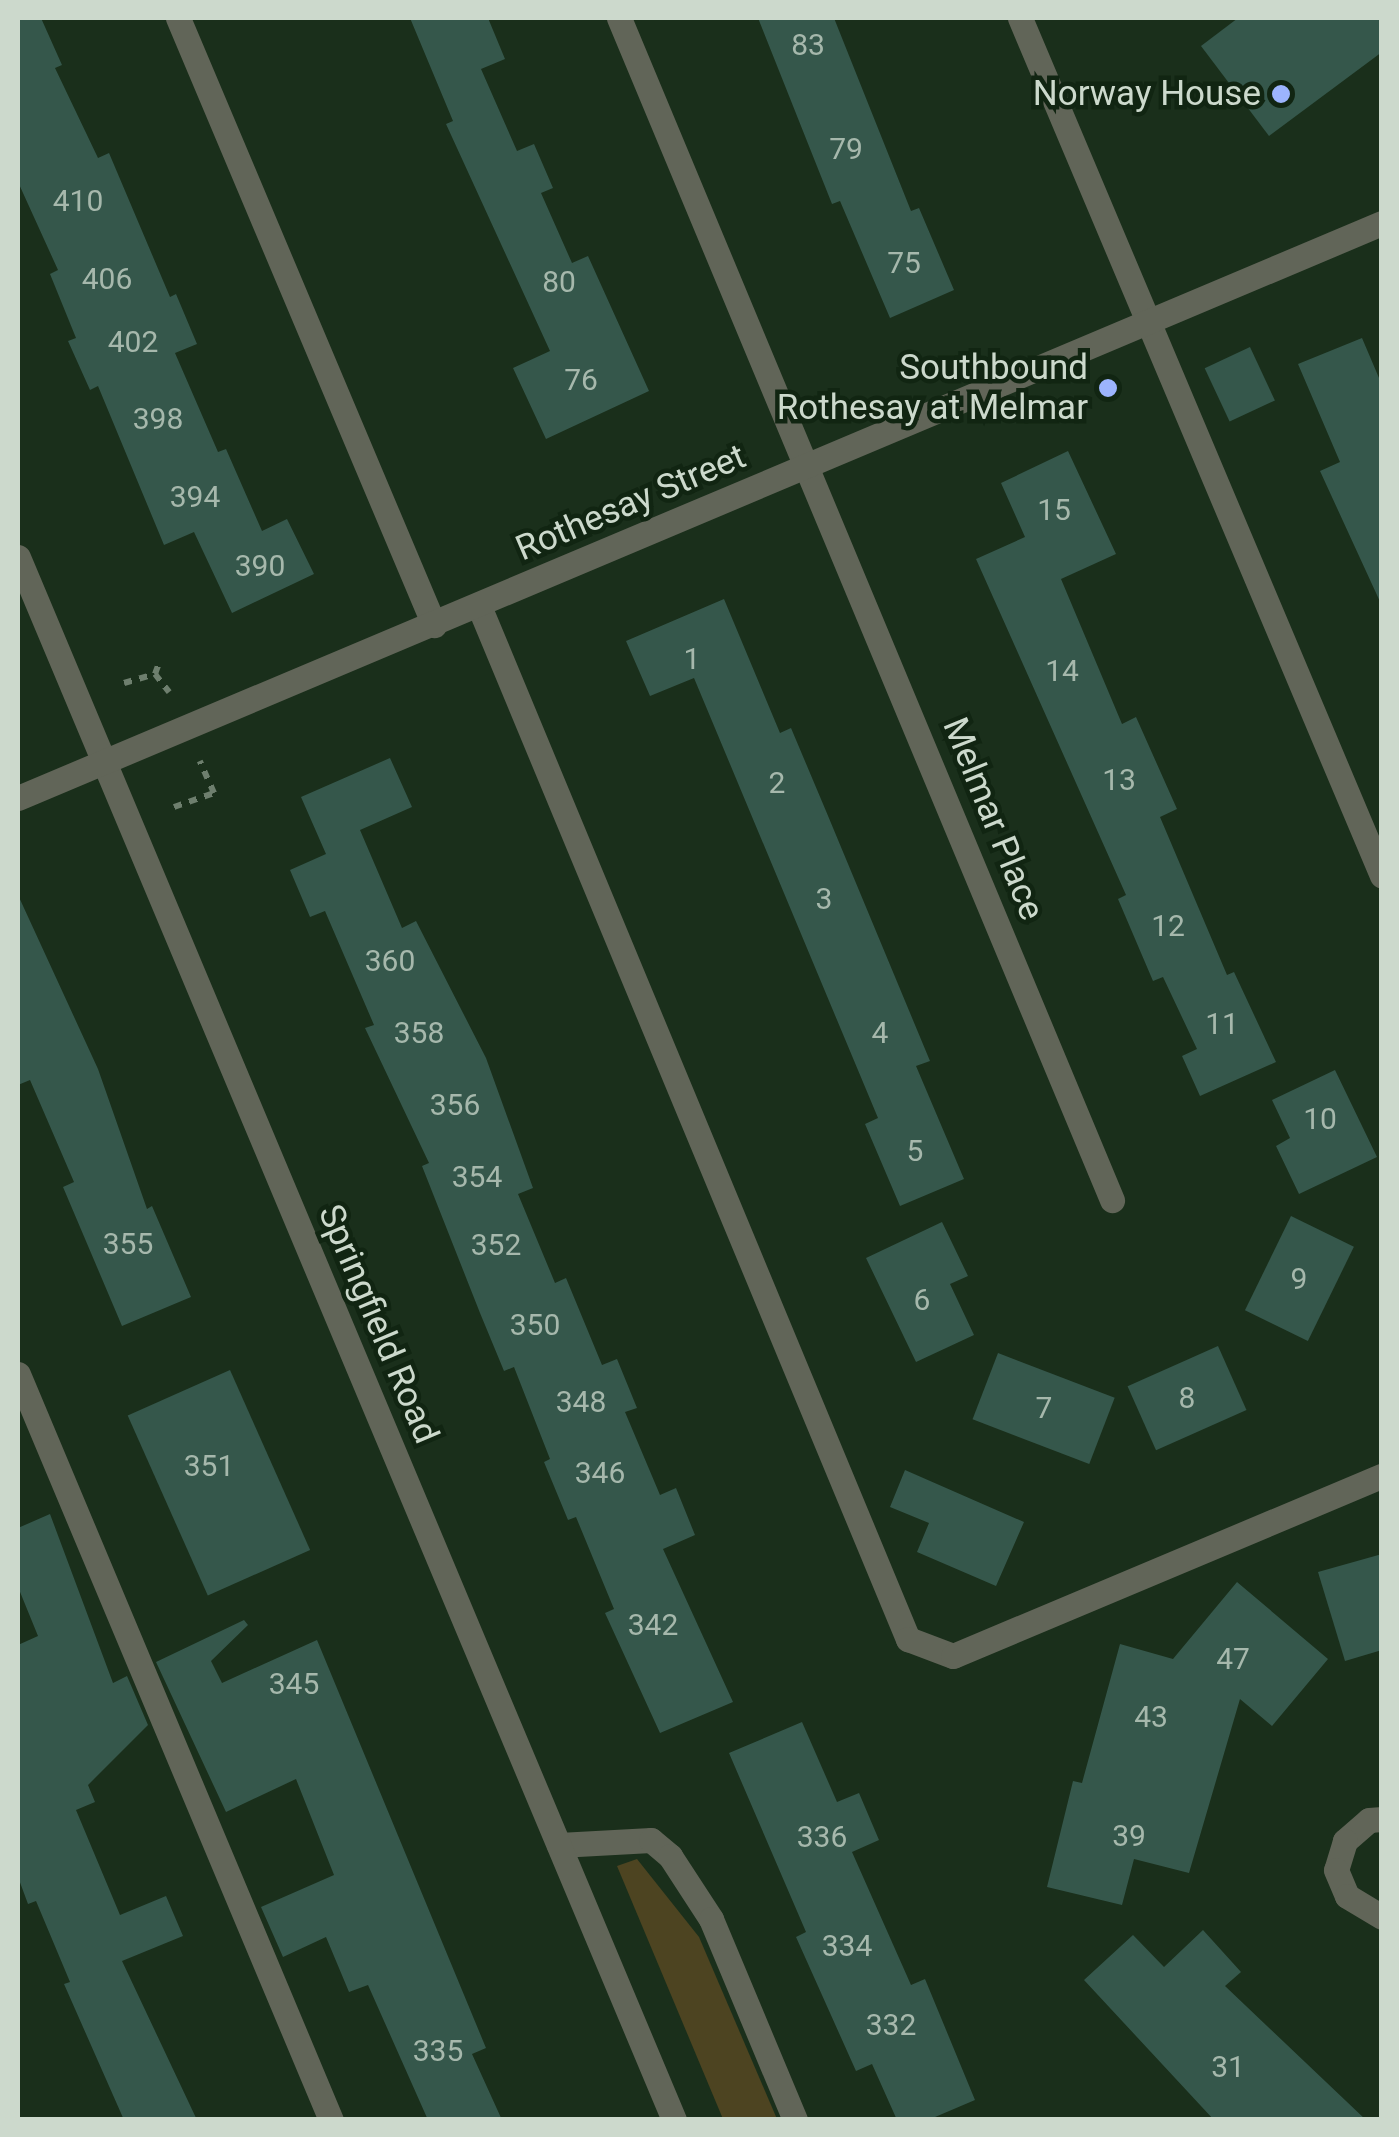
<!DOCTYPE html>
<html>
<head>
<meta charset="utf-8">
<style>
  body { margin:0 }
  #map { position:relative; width:1399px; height:2137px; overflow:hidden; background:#1a2f1b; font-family:Roboto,sans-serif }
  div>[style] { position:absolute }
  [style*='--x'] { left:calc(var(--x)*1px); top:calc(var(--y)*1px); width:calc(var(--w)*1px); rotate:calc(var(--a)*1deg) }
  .green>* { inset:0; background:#4d4421 }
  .building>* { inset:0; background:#35574b; transform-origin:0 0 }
  .path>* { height:6px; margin-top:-3px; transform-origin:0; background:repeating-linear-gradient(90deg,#6e7f6e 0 8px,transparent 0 16px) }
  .service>* { height:25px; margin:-12.5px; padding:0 12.5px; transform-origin:12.5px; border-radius:12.5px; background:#616558 }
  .minor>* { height:25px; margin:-12.5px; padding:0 12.5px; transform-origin:12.5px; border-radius:12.5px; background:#616558 }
  .tertiary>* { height:25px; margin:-12.5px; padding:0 12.5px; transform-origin:12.5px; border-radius:12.5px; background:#616558 }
  .dots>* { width:28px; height:28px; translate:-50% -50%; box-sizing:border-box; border:5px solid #112512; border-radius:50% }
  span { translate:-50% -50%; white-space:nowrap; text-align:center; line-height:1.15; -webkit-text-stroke:9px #112512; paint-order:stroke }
  .number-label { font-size:30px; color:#a6b8ac }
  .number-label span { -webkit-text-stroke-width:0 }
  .poi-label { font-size:35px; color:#ccd9cc }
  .right { translate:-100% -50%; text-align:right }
  .street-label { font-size:35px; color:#ccd9cc }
  .frame { position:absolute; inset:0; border:20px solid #ccd9cc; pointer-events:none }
</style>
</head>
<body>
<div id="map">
  <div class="green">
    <i style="clip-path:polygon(637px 1859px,699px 1937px,777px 2119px,723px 2119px,617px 1866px)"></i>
  </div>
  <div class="building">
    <i style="clip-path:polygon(18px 18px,41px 18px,62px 65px,55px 68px,98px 158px,109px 153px,170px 297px,176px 294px,197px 344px,175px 353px,218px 452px,226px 449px,262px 531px,287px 519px,314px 574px,232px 613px,194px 532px,164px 545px,98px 386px,90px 390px,68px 341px,76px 338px,50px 274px,58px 270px,18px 182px)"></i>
    <i style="clip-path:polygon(410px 18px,488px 18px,505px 59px,481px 69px,517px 151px,534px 144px,553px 188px,541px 193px,572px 263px,588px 256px,649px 391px,546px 439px,513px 368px,550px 351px,446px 124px,453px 121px)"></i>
    <i style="clip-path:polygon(758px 18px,834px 18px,911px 211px,919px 208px,954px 290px,890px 318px,840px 201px,832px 204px)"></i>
    <i style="clip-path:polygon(1238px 18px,1382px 18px,1382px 52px,1269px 136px,1201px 46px)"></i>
    <i style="clip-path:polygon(1362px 338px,1382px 385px,1382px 606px,1320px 471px,1340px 462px,1298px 364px)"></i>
    <i style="left:1250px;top:347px;width:59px;height:50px;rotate:65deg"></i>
    <i style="clip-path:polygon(1068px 451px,1116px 554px,1061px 579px,1122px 724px,1136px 717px,1177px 809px,1160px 817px,1227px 975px,1234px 972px,1276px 1062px,1200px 1096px,1182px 1056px,1197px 1049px,1163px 977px,1153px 981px,1118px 899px,1126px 895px,976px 559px,1025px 537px,1001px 483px)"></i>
    <i style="clip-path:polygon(724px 599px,780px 733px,791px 728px,826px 811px,930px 1061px,916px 1066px,964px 1179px,900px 1206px,865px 1124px,878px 1118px,694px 678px,650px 696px,626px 641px)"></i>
    <i style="clip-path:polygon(390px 758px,412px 807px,360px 830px,402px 928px,416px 921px,486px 1058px,533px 1188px,518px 1194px,555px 1283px,566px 1278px,602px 1365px,617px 1359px,637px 1408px,625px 1412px,660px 1495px,676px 1488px,695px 1535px,663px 1549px,733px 1702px,660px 1733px,605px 1613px,614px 1609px,576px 1517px,568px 1520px,544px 1462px,550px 1459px,514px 1367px,504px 1371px,480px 1313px,422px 1166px,429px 1163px,365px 1028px,374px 1025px,325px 911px,310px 917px,290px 870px,326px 854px,301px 797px)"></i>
    <i style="clip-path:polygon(18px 895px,98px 1069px,147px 1209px,152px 1206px,191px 1297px,122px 1326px,63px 1187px,74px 1182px,30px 1080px,18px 1085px)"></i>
    <i style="clip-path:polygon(1335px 1070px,1377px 1157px,1299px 1194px,1276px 1146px,1290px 1138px,1272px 1100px)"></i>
    <i style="left:1291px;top:1216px;width:70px;height:105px;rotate:26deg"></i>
    <i style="clip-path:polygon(942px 1222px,968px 1276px,950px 1284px,974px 1335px,916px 1362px,866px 1258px)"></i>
    <i style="left:1218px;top:1346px;width:70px;height:99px;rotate:66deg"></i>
    <i style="left:998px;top:1353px;width:125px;height:71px;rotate:21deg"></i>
    <i style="left:230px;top:1370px;width:197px;height:112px;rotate:66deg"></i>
    <i style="clip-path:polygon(905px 1470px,1024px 1522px,996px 1586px,917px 1552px,929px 1523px,890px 1507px)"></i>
    <i style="clip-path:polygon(50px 1514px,113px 1683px,127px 1676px,148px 1725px,88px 1785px,95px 1802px,76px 1810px,120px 1915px,166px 1896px,183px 1936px,122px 1961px,197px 2120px,124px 2120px,64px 1984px,70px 1982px,36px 1901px,28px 1904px,18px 1877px,18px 1645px,38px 1636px,18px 1587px,18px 1528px)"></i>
    <i style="clip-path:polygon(1382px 1554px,1382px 1650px,1345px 1661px,1318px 1572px)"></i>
    <i style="clip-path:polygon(1237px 1582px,1328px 1659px,1272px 1726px,1240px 1699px,1189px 1873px,1134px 1859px,1122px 1905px,1047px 1887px,1073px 1781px,1082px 1783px,1120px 1644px,1173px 1659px)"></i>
    <i style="clip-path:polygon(244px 1620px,248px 1625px,211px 1661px,222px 1683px,317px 1640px,486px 2048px,472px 2054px,502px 2120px,428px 2120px,368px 1985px,349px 1992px,326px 1937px,283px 1957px,261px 1907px,334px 1875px,296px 1779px,226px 1812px,156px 1662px)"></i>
    <i style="clip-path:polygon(802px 1722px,837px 1802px,859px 1793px,879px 1840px,852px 1852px,911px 1985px,925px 1979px,975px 2100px,928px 2120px,897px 2120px,872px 2064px,856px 2071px,796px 1937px,806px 1932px,729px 1753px)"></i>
    <i style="clip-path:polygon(1203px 1930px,1241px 1972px,1225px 1986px,1366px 2120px,1214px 2120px,1084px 1980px,1133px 1935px,1164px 1967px)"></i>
  </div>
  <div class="path">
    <i style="--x:155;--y:674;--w:23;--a:52"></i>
    <i style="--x:124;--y:683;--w:32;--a:-16"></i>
    <i style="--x:155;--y:674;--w:12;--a:-70"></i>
    <i style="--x:174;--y:807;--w:42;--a:-19.3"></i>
    <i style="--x:214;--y:793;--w:35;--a:-114"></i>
  </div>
  <div class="service">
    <i style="--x:178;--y:18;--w:659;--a:67.13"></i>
    <i style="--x:1020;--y:18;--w:931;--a:67.12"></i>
    <i style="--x:479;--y:606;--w:1119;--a:67.45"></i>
    <i style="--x:908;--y:1639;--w:48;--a:20.7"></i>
    <i style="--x:953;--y:1656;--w:465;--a:-22.8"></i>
    <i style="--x:18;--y:1374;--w:809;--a:67.24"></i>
    <i style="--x:559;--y:1845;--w:92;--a:-3.1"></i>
    <i style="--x:651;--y:1840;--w:25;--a:40"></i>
    <i style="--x:670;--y:1856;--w:75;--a:56.9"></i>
    <i style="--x:711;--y:1919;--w:218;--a:67.3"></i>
  </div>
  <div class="minor">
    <i style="--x:619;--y:18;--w:1281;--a:67.36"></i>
    <i style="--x:1382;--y:1819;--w:13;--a:176"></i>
    <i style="--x:1369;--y:1820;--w:32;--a:139"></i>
    <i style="--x:1345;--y:1841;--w:30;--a:107"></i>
    <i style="--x:1336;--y:1870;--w:28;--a:67"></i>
    <i style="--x:1347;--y:1896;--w:41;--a:31"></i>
  </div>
  <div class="tertiary">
    <i style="--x:18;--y:557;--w:1695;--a:67.23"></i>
    <i style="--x:18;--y:798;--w:1480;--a:-22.86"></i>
  </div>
  <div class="dots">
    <i style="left:1281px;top:94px;background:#9cb4fd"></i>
    <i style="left:1108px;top:388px;background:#9cb4fd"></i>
  </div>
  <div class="number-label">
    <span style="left:808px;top:45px">83</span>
    <span style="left:846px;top:149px">79</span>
    <span style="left:78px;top:201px">410</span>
    <span style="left:904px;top:263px">75</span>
    <span style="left:107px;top:279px">406</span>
    <span style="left:559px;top:282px">80</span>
    <span style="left:133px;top:342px">402</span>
    <span style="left:581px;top:380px">76</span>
    <span style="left:158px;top:419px">398</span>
    <span style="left:195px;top:497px">394</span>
    <span style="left:1054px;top:510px">15</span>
    <span style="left:260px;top:566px">390</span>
    <span style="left:692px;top:659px">1</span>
    <span style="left:1062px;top:671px">14</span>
    <span style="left:1119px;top:780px">13</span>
    <span style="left:777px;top:783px">2</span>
    <span style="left:824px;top:899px">3</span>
    <span style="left:1168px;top:926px">12</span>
    <span style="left:390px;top:961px">360</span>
    <span style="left:1222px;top:1024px">11</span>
    <span style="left:419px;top:1033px">358</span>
    <span style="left:880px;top:1033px">4</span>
    <span style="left:455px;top:1105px">356</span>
    <span style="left:1320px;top:1119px">10</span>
    <span style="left:915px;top:1151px">5</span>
    <span style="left:477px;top:1177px">354</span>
    <span style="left:128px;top:1244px">355</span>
    <span style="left:496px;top:1245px">352</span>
    <span style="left:1299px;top:1279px">9</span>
    <span style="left:922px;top:1300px">6</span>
    <span style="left:535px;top:1325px">350</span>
    <span style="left:1187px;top:1398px">8</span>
    <span style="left:581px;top:1402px">348</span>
    <span style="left:1044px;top:1408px">7</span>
    <span style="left:209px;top:1466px">351</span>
    <span style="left:600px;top:1473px">346</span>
    <span style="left:653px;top:1625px">342</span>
    <span style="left:1233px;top:1659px">47</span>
    <span style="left:294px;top:1684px">345</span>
    <span style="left:1151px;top:1717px">43</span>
    <span style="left:1129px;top:1836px">39</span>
    <span style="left:822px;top:1837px">336</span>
    <span style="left:847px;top:1946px">334</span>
    <span style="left:891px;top:2025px">332</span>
    <span style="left:438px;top:2051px">335</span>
    <span style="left:1228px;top:2067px">31</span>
  </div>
  <div class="poi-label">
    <span class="right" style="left:1261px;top:94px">Norway House</span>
    <span class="right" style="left:1088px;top:388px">Southbound<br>Rothesay at Melmar</span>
  </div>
  <div class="street-label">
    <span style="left:631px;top:503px;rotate:-23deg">Rothesay Street</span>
    <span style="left:993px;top:819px;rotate:68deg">Melmar Place</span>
    <span style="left:378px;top:1324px;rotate:67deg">Springfield Road</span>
  </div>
  <div class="frame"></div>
</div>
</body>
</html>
